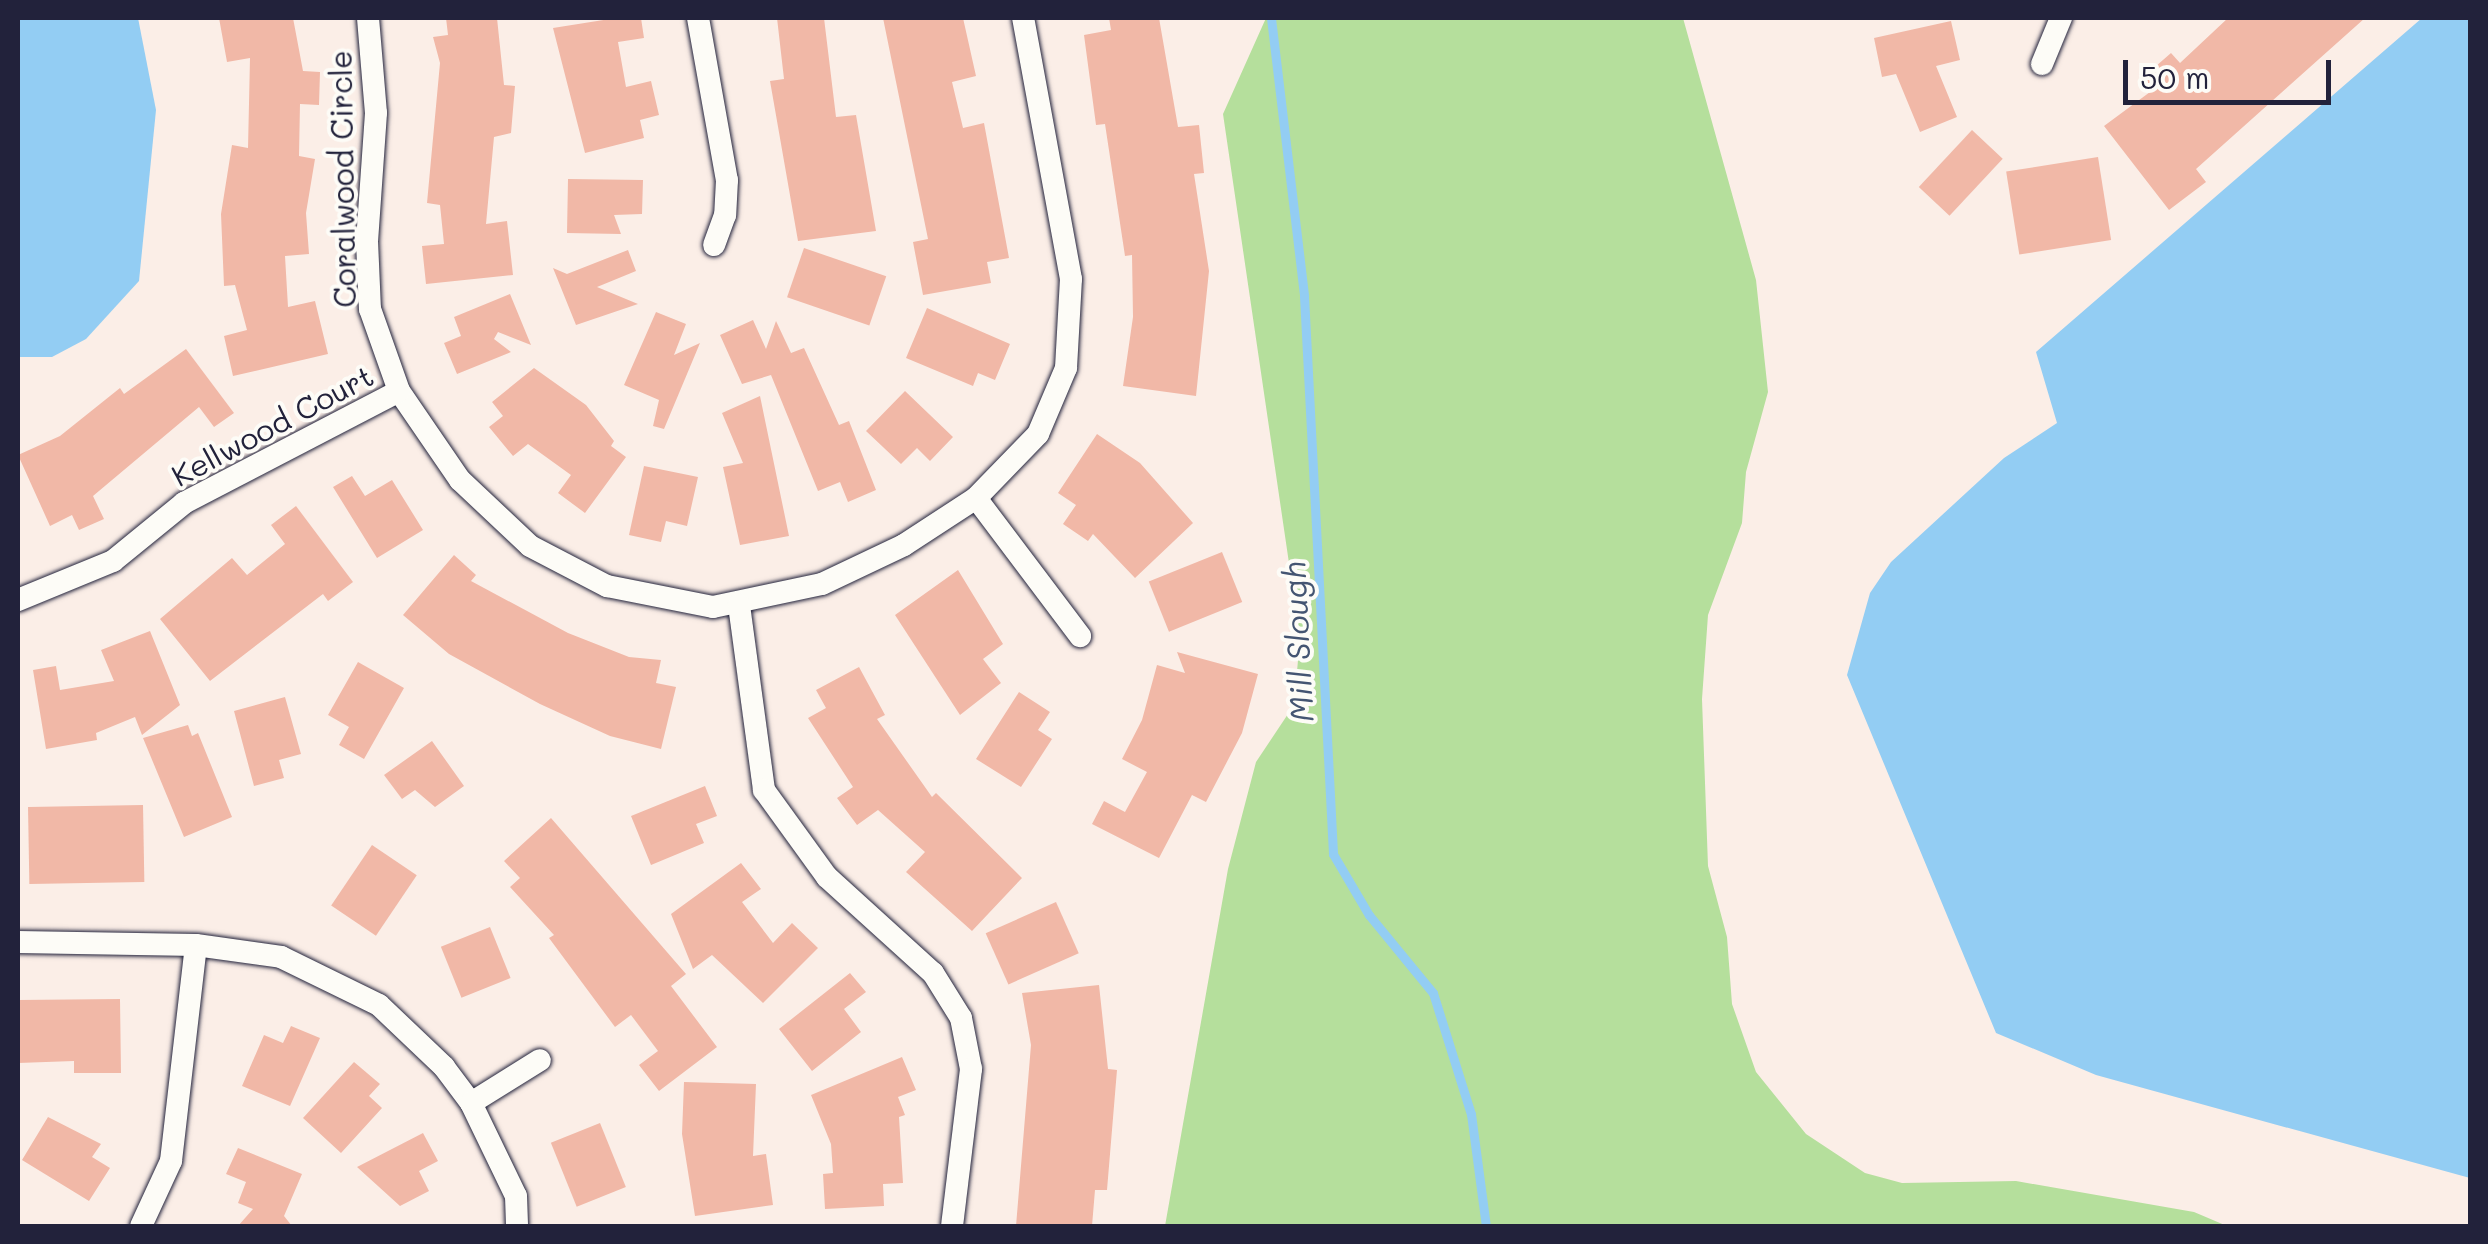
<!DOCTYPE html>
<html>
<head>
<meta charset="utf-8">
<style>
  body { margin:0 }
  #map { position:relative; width:2488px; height:1244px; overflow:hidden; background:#fbeee7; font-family:Mali,sans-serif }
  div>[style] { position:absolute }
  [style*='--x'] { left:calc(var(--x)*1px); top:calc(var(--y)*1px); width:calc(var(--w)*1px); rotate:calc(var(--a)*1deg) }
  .green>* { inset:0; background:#b5df9c }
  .water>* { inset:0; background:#93cdf3 }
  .stream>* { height:9px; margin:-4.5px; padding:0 4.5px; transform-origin:4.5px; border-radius:4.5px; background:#93cdf3 }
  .building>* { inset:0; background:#f1b8a7; transform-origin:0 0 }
  .roads { filter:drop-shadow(0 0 2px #22223b) drop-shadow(0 0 2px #22223b) }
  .minor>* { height:22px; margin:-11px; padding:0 11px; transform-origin:11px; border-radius:11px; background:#fdfcf7 }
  span { translate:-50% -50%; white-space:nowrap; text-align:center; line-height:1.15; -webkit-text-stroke:8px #fdfcf7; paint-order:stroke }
  .street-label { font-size:30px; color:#22223b }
  .water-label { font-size:32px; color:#445572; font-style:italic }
  .frame { position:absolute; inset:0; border:20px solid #22223b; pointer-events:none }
  .scale { position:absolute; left:2123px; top:60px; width:208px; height:45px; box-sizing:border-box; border:5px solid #22223b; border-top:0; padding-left:12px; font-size:30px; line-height:35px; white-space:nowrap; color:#22223b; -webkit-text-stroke:8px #fdfcf7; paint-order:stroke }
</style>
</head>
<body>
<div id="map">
  <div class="green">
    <i style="clip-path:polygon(1266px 18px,1683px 18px,1756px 280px,1768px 392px,1746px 472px,1742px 523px,1708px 615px,1702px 699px,1708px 866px,1727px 937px,1732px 1004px,1756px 1072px,1806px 1134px,1865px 1173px,1902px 1183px,2016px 1181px,2194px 1212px,2227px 1226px,1165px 1226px,1228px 869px,1256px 762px,1294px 705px,1300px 638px,1223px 114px)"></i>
  </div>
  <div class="water">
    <i style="clip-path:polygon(18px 18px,138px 18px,156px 110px,139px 281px,86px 339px,52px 357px,18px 357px)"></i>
    <i style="clip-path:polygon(2422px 18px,2470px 18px,2470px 1178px,2096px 1075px,1996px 1033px,1847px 675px,1870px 593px,1891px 562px,2004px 458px,2057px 423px,2036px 352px)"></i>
  </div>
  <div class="stream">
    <i style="--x:1271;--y:18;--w:280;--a:83.2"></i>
    <i style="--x:1304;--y:296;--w:559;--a:87.02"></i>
    <i style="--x:1333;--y:854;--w:71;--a:59.5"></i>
    <i style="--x:1369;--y:915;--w:101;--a:50.6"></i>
    <i style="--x:1433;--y:993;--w:127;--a:72.6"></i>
    <i style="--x:1471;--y:1114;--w:113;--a:82.4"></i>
  </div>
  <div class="building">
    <i style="clip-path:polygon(219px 18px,293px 18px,303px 71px,320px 72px,319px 105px,300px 104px,299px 156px,315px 159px,306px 213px,309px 254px,285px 256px,288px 307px,315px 301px,328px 354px,233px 376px,224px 336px,247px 330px,235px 285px,224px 286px,221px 214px,232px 145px,248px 148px,250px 58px,227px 62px)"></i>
    <i style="clip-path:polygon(446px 18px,497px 18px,504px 85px,515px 86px,511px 133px,494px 137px,486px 224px,507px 221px,513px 275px,426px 284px,422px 246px,444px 244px,440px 205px,427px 203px,440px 63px,433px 37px,448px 35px)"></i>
    <i style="clip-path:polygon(616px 18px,641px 18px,644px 38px,618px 42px,626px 87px,651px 81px,659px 115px,640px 120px,644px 138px,585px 153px,553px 28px)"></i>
    <i style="clip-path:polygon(777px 18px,824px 18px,836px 117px,856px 115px,876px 231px,798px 241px,770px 81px,784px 79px)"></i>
    <i style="clip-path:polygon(883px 18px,963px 18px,976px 76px,952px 82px,963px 128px,984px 123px,1009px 258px,987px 262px,991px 283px,923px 295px,913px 242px,928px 239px)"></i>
    <i style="clip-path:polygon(1109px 18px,1159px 18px,1178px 127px,1199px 125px,1204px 173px,1194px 174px,1209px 271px,1196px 396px,1123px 386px,1133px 317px,1132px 255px,1125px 256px,1105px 124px,1096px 125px,1084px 35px,1111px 30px)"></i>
    <i style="clip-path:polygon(2228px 18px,2365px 18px,2196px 169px,2206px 182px,2169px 210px,2104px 126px,2150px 92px,2140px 80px,2171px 53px,2180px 63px)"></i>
    <i style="clip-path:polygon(1951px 21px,1960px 60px,1936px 66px,1957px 117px,1920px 132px,1896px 74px,1882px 77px,1874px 38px)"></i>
    <i style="left:1972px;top:130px;width:42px;height:78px;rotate:43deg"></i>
    <i style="left:2098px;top:157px;width:84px;height:93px;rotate:81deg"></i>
    <i style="clip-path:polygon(568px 179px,643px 180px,642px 214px,614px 215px,621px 234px,567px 233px)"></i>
    <i style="left:804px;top:248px;width:87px;height:52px;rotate:19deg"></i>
    <i style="clip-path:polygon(628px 250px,636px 271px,597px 287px,638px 304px,576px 325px,553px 268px,567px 274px)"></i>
    <i style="clip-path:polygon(510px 294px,531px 345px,498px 332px,494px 339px,511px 352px,457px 374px,444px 343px,461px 336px,454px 317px)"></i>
    <i style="clip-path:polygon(927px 308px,1010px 344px,995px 380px,978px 373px,973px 386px,906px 358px)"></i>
    <i style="clip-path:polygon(656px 312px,686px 324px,674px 355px,700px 343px,664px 429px,653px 426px,659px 400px,624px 385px)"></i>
    <i style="clip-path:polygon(753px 320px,766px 349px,776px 321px,791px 353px,804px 348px,839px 425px,849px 421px,876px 490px,848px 502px,840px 482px,818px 491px,771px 375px,742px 384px,720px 335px)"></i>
    <i style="clip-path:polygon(186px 349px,234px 413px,214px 427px,199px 407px,93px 496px,104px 519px,79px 530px,72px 515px,50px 526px,18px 455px,60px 436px,120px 388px,124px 394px)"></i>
    <i style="clip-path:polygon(534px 368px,586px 405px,614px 441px,611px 446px,626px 457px,585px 513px,558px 493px,571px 475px,528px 444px,513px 456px,489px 427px,503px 416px,492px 402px)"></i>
    <i style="clip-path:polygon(905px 391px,953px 437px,930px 461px,917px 448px,901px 464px,866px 431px)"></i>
    <i style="clip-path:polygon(760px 396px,789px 536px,740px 545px,723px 467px,743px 463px,722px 413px)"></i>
    <i style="clip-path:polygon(1097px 434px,1140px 463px,1193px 523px,1135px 578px,1093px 534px,1088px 541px,1063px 524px,1076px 505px,1058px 493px)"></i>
    <i style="clip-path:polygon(644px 466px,698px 477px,687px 526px,666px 521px,661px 542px,629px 535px)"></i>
    <i style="clip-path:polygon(352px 476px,365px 496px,392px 480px,423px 530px,377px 558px,333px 487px)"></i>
    <i style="clip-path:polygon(296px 506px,353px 582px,328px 601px,323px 594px,210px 681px,160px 619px,232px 558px,247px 575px,285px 544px,271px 525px)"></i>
    <i style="left:1222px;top:552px;width:54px;height:79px;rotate:68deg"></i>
    <i style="clip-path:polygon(454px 555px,476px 575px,471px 581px,568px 633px,629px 657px,661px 660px,656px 683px,676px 687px,661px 749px,610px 736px,540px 704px,449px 654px,403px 615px)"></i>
    <i style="clip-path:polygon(958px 570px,1003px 644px,983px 659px,1001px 683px,960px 715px,895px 615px)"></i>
    <i style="clip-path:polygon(150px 631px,180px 705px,142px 735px,135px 717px,96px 733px,97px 740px,46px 749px,33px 670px,56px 666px,60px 690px,114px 681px,101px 650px)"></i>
    <i style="clip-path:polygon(1177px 652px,1258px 674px,1242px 733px,1206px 802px,1192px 795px,1159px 858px,1092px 824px,1104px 801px,1125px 812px,1147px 772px,1122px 759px,1142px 720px,1157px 665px,1185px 673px)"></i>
    <i style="clip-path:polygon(358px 662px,404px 688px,364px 759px,339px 745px,349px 727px,328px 715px)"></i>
    <i style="clip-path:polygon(859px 667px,885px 715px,877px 719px,932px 797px,936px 793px,1022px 878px,972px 931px,906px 872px,925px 852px,878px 810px,857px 825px,837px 798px,853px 787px,808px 718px,826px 708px,816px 690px)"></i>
    <i style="clip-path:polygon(1019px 692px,1050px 712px,1038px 730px,1052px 739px,1021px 787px,976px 759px)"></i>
    <i style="clip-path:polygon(285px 697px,301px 754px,279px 760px,284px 778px,254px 786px,234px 711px)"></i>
    <i style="clip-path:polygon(188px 725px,192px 736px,198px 733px,232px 817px,184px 837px,143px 738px)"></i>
    <i style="clip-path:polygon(432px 741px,464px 786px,435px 807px,415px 790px,402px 799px,384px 775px)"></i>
    <i style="clip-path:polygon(705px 786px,717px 816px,696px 824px,704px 843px,651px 865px,631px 816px)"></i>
    <i style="left:143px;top:805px;width:77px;height:115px;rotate:89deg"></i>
    <i style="clip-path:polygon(551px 818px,686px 974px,671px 986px,717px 1047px,659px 1091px,639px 1065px,658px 1051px,631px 1015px,615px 1027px,549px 938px,554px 935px,510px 887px,520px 878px,504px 861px)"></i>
    <i style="left:372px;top:845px;width:54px;height:73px;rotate:34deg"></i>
    <i style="clip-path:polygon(741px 863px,761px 889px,742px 902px,773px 943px,792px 923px,818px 948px,763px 1003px,712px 955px,693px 969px,671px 914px)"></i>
    <i style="left:1056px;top:902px;width:56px;height:77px;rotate:66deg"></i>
    <i style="left:490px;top:927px;width:55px;height:53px;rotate:68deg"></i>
    <i style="clip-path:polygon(850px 973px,866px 992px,844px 1009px,861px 1032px,812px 1071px,779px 1029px)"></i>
    <i style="clip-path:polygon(1099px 985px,1108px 1069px,1117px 1070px,1107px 1190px,1095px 1190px,1092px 1226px,1016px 1226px,1031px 1045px,1022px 993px)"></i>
    <i style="clip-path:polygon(120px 999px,121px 1073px,74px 1073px,74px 1061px,18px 1063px,18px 1000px)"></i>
    <i style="clip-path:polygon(291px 1026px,320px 1038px,290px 1106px,242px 1086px,264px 1035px,283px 1043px)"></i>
    <i style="clip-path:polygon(902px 1057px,916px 1090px,898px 1097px,905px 1115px,899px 1117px,903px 1183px,883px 1184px,884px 1206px,825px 1209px,823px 1174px,833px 1173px,831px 1144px,811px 1095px)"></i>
    <i style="clip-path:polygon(354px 1062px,380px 1084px,369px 1096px,382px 1108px,341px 1153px,303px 1118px)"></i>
    <i style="clip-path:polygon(684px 1082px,756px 1084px,753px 1156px,766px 1154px,773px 1205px,695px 1216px,682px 1134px)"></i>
    <i style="clip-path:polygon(48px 1117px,101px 1144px,92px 1157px,110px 1168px,89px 1201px,22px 1160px)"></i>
    <i style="left:600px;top:1123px;width:69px;height:53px;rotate:68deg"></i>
    <i style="clip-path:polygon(423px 1133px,438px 1161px,419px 1171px,429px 1191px,400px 1206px,357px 1167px)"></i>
    <i style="clip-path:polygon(238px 1148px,302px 1174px,284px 1216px,292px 1226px,238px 1226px,253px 1209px,238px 1203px,246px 1182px,226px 1174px)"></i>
  </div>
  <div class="roads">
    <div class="minor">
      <i style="--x:368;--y:18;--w:95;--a:85.2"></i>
      <i style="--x:376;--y:113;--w:128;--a:94"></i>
      <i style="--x:367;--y:241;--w:68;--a:87.5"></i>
      <i style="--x:370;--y:309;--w:87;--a:70.5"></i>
      <i style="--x:399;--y:391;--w:108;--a:55.6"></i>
      <i style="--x:460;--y:480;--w:96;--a:43.3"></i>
      <i style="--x:530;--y:546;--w:87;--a:27.5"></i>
      <i style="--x:607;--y:586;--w:108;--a:11.2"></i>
      <i style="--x:713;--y:607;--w:111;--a:-11.9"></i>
      <i style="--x:822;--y:584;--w:91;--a:-25.4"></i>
      <i style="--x:904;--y:545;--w:86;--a:-33.1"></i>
      <i style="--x:976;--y:498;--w:89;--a:-45.9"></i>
      <i style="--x:1038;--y:434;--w:72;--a:-67"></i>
      <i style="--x:1066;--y:368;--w:89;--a:-86.8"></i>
      <i style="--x:1071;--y:279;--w:265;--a:-100.4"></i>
      <i style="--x:698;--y:18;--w:165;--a:79.9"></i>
      <i style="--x:727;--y:180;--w:35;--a:93"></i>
      <i style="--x:725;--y:215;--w:32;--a:110"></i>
      <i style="--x:2042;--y:64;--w:50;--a:-67.6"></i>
      <i style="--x:976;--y:498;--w:173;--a:53"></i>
      <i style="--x:18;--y:600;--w:103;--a:-22.3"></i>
      <i style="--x:113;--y:561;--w:92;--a:-39.2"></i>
      <i style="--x:184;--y:503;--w:242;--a:-27.5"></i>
      <i style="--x:739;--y:605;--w:187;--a:82.3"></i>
      <i style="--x:764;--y:790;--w:107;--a:54.1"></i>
      <i style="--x:827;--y:877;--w:143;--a:42.2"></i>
      <i style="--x:933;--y:973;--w:53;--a:58.1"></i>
      <i style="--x:961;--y:1018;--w:52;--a:78.9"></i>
      <i style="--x:971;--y:1069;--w:158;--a:96.9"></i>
      <i style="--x:18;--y:942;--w:178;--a:1"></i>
      <i style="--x:196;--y:945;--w:86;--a:8"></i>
      <i style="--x:281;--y:957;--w:109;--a:26.1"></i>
      <i style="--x:379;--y:1005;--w:90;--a:43.6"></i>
      <i style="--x:444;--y:1067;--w:45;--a:53.1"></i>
      <i style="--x:471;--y:1103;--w:103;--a:64.2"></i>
      <i style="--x:516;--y:1196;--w:30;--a:88"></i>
      <i style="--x:471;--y:1103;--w:81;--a:-31.9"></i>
      <i style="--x:141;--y:1226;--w:72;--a:-65.2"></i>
      <i style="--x:171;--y:1161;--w:217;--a:-83.4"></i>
    </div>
  </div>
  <div class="street-label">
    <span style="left:342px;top:179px;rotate:-91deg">Coralwood Circle</span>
    <span style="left:272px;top:425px;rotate:-28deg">Kellwood Court</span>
  </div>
  <div class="water-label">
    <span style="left:1297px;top:642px;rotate:-93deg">Mill Slough</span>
  </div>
  <div class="frame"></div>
  <div class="scale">50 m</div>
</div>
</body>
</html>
